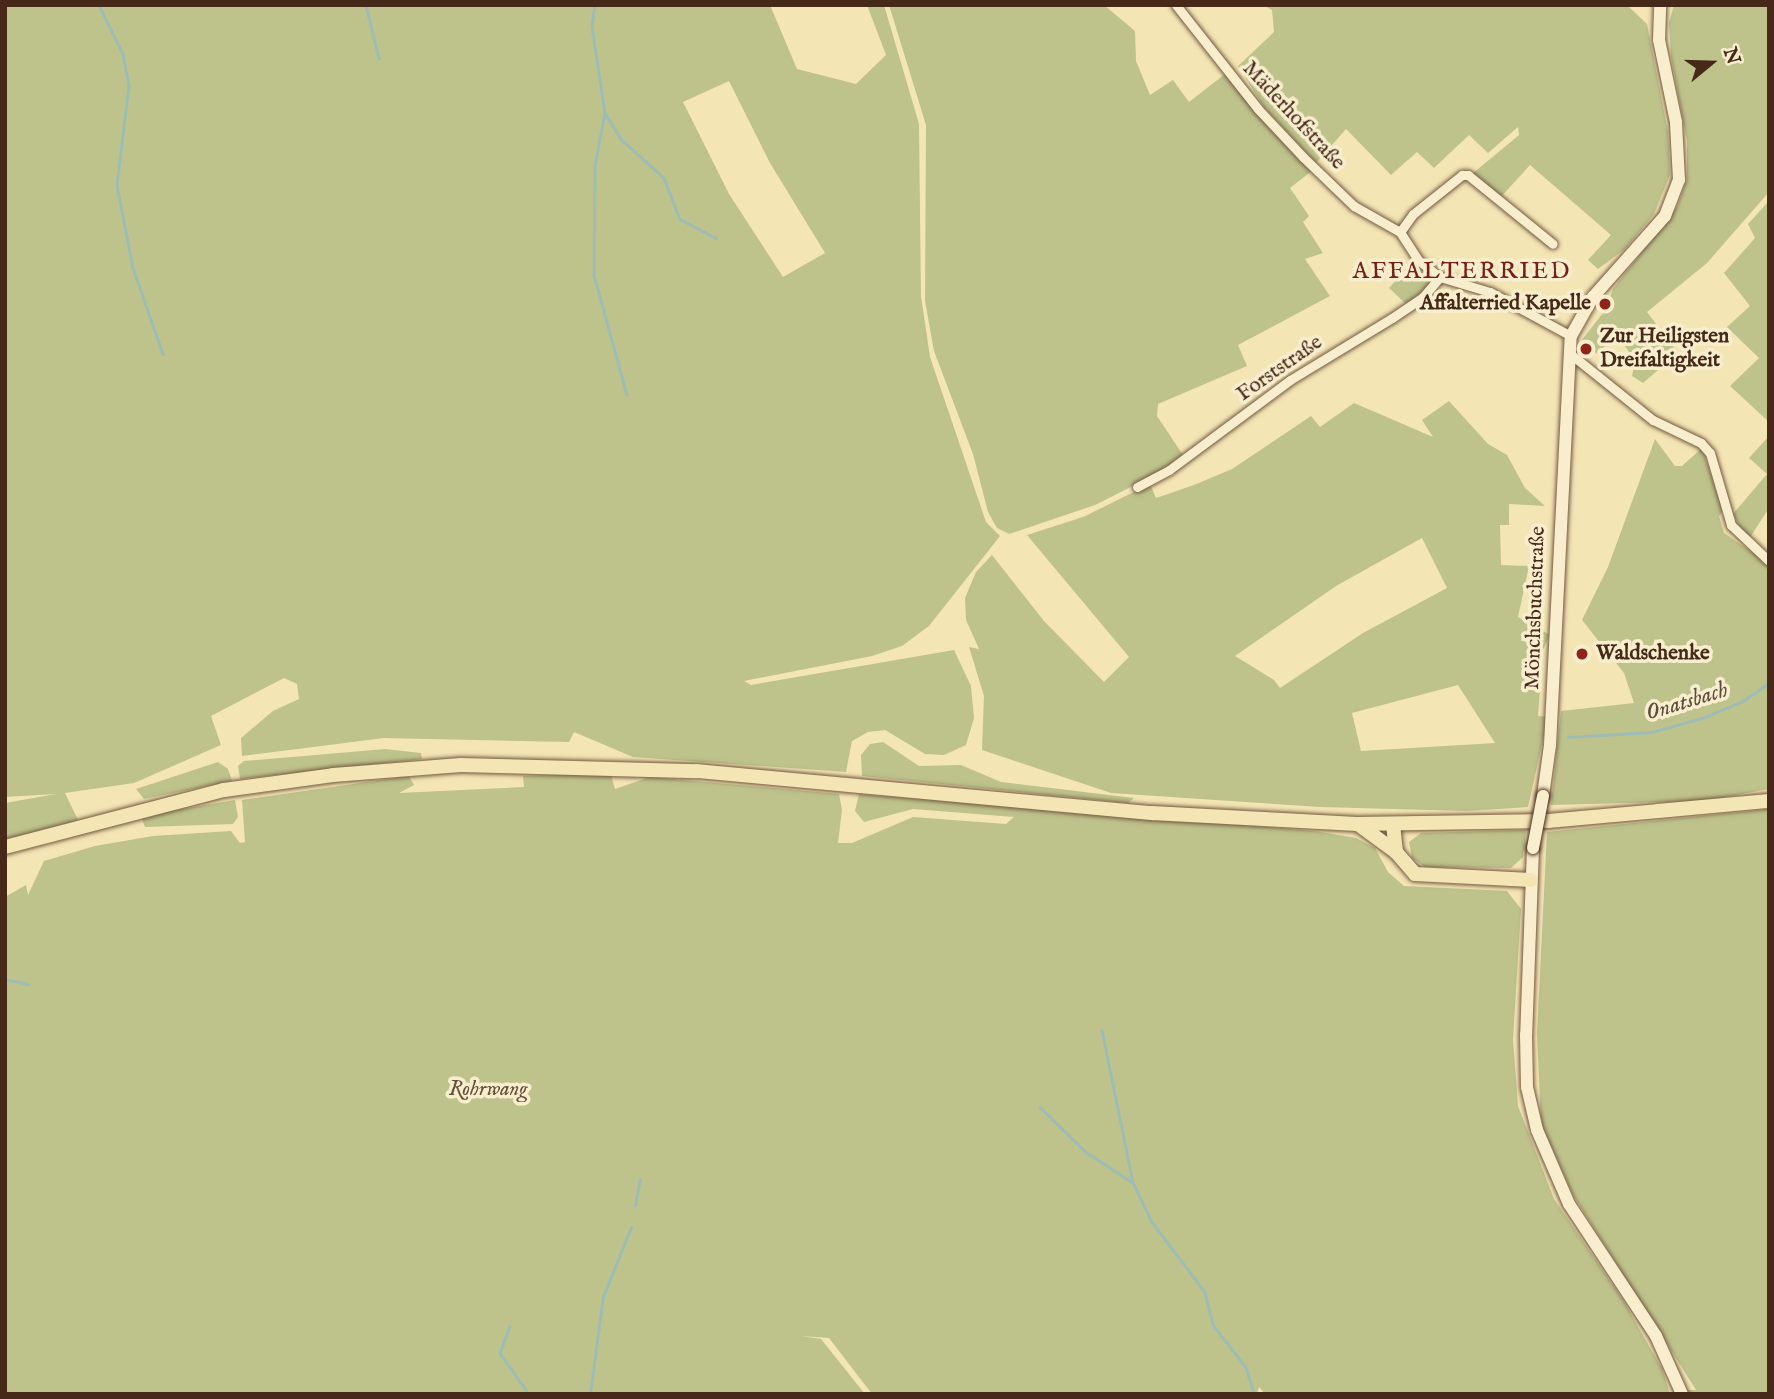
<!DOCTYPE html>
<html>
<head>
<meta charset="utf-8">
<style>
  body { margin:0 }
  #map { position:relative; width:1774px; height:1399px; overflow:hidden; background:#f4e5b4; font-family:"IM FELL English",serif }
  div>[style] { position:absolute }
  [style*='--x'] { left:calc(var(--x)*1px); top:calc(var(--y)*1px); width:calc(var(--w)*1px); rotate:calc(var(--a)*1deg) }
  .green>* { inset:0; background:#bec38b }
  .stream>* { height:2.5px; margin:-1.25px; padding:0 1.25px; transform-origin:1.25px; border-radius:1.25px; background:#9dbdb4 }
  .roads { filter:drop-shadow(0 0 2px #725840) drop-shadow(0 0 2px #725840) }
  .street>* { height:9px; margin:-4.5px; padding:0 4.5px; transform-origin:4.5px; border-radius:4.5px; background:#f8eece }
  .secondary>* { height:12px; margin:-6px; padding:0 6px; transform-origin:6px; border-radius:6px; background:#f8eece }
  .primary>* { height:14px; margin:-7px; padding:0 7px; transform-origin:7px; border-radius:7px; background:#f4e5b4 }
  .bridges { filter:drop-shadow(0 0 2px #462919) drop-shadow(0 0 2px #462919) }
  .secondary-bridge>* { height:12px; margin:-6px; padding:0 6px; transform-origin:6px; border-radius:6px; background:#f8eece }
  .dots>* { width:19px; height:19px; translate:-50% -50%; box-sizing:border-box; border:4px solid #f8eece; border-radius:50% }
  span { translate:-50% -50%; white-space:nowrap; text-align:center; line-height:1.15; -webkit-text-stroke:7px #f8eece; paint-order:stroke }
  .street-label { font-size:21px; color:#462919 }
  .poi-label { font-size:21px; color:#462919; font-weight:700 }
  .right { translate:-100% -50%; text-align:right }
  .left { translate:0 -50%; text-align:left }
  .park-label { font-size:21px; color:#645036; font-style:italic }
  .water-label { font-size:23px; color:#5c4e40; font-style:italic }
  .quarter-label { font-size:24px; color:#7a1f14; letter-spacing:2px }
  .frame { position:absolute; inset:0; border:7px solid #462919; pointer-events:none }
  .north { position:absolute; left:1676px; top:28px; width:70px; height:70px; -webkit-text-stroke:5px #f8eece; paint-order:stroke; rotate:71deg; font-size:19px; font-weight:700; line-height:28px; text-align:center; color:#462919 }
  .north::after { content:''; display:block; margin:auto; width:24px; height:32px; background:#462919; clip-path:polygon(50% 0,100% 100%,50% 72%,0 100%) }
</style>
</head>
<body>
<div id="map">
  <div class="green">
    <i style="clip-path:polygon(evenodd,5px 5px,770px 5px,797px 69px,856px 84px,886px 55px,867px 5px,884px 5px,919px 124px,921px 296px,930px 357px,986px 522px,1000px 536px,929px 626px,902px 646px,872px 656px,744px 681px,751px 685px,954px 650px,971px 686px,974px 718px,966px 745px,944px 755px,925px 754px,885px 730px,868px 732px,852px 741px,846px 772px,633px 757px,574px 732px,569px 742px,384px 738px,242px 756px,241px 738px,273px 711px,299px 699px,297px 684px,284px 678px,211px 716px,221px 745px,134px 783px,65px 793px,78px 820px,5px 840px,5px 803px,56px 794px,5px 797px,5px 5px,729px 81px,770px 163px,825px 253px,783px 277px,729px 194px,683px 102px,729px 81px)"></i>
    <i style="clip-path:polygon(889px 5px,1104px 5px,1135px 31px,1136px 61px,1150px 95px,1173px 80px,1189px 102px,1225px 74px,1313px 170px,1290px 188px,1309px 216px,1303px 222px,1323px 253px,1305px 259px,1330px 296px,1238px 345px,1247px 366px,1158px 404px,1157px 416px,1183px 455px,1164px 470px,1095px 505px,1009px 534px,997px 528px,988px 512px,973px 454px,934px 351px,925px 301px,926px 125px)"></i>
    <i style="clip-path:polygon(1263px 5px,1627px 5px,1647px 24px,1668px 132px,1670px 175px,1654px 214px,1625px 249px,1598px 269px,1588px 260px,1611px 235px,1530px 165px,1500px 198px,1472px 174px,1519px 135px,1518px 127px,1488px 153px,1469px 135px,1434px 168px,1417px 152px,1391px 175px,1346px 129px,1316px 163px,1264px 107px,1238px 66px,1274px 32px,1272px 10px)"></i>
    <i style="clip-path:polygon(1674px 5px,1769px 5px,1769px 192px,1707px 263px,1647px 312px,1678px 353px,1643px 383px,1632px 376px,1635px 361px,1617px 334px,1597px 354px,1582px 340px,1606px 309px,1613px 289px,1677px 207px,1687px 180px,1687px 141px,1671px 56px,1669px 23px)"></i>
    <i style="clip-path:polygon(1769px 201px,1769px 422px,1730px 386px,1759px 358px,1727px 327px,1750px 306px,1724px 273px,1755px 238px,1748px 224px)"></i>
    <i style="clip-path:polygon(1413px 261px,1435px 279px,1407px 305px,1389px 288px)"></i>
    <i style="clip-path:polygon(evenodd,1449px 401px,1488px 444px,1507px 455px,1525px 488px,1545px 506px,1509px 504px,1509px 525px,1500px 525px,1501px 565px,1529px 566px,1518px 617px,1550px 635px,1543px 650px,1538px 716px,1548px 717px,1528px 807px,1467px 811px,1320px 807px,1111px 793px,982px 750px,984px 696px,969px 647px,979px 649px,966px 620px,965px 598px,976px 572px,992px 555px,1044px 621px,1104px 682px,1129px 657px,1027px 535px,1083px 517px,1150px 484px,1156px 498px,1194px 485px,1232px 469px,1311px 416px,1320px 427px,1354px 403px,1433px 437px,1422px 420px,1449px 401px,1422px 538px,1447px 588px,1363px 633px,1280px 688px,1274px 680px,1235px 656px,1336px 586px,1422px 538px,1449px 401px,1458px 685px,1495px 743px,1361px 751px,1352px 713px,1458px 685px)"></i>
    <i style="clip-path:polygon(1769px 436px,1769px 508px,1749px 539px,1769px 557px,1749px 543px,1733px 514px,1767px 474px,1749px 458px)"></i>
    <i style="clip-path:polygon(1655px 439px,1675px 466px,1682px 466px,1702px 448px,1723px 511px,1719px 516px,1724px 533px,1769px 564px,1769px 789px,1703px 801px,1551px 805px,1561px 711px,1634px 703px,1624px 673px,1582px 620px,1608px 567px)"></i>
    <i style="clip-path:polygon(883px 742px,919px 766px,961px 765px,1001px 782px,1134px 798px,1128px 803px,862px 776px,861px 755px,870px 744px)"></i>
    <i style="clip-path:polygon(385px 749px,421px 753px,422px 759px,240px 779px,238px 766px,244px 761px)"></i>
    <i style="clip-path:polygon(218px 762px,228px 769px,232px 781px,144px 799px,136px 789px)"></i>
    <i style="clip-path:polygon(554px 775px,611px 775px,615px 789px,650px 777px,839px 794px,842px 810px,838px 843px,852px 843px,913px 817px,1006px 824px,1014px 817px,913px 809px,864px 822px,855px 811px,859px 794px,1315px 831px,1356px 838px,1375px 848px,1388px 872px,1404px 886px,1507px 891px,1521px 909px,1513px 1040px,1518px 1106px,1554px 1199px,1623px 1300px,1662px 1369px,1670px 1394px,1265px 1394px,1259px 1387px,1257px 1394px,872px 1394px,829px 1338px,801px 1336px,821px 1339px,865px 1394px,5px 1394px,5px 897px,26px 885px,28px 895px,44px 861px,95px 846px,153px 836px,231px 831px,240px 843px,245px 842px,242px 800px,409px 776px,414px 785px,399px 793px,524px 787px,523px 776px)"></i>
    <i style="clip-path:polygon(235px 800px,238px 817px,233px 824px,145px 827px,141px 816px)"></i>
    <i style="clip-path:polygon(1769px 809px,1769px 1394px,1685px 1394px,1684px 1390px,1696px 1390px,1572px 1193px,1541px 1123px,1537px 1034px,1547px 832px)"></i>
    <i style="clip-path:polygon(1526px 830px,1523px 857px,1511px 868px,1425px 867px,1412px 858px,1409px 842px,1421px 833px)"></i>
  </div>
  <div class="stream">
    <i style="--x:99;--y:5;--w:55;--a:63.9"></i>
    <i style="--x:123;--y:54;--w:32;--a:79"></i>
    <i style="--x:129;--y:85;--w:101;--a:96.8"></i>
    <i style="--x:117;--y:185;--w:85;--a:79.1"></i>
    <i style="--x:133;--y:268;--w:91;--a:70.8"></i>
    <i style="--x:366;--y:5;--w:55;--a:76.2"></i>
    <i style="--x:595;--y:5;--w:21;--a:98"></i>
    <i style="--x:592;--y:26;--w:88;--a:81.5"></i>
    <i style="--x:605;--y:113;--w:54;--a:100.7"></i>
    <i style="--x:595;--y:166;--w:109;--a:90.5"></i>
    <i style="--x:594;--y:275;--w:124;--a:74.6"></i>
    <i style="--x:605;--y:113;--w:31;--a:58"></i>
    <i style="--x:621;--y:139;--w:58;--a:42.2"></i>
    <i style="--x:664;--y:178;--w:44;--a:68.7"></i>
    <i style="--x:680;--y:219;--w:41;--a:27.8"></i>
    <i style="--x:1568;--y:737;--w:84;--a:-3.4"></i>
    <i style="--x:1652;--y:732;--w:55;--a:-15.8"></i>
    <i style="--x:1705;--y:717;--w:41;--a:-22.8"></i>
    <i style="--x:1743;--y:701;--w:32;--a:-35"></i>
    <i style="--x:5;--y:979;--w:24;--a:12"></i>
    <i style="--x:1102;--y:1030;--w:155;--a:78.5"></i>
    <i style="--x:1133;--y:1182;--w:44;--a:64.6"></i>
    <i style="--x:1152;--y:1222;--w:88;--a:52.9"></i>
    <i style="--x:1205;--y:1292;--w:34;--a:76"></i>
    <i style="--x:1213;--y:1325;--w:53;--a:51.8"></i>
    <i style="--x:1246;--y:1367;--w:28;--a:73"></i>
    <i style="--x:1040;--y:1107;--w:64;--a:44.4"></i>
    <i style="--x:1086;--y:1152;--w:55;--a:33.1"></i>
    <i style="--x:635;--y:1206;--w:27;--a:-80"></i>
    <i style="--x:510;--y:1326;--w:29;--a:110"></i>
    <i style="--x:500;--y:1353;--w:50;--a:54.7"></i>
    <i style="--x:590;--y:1394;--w:98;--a:-82.4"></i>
    <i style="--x:603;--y:1297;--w:75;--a:-68.2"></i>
  </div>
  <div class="roads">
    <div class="street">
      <i style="--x:1176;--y:5;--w:132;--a:51.7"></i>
      <i style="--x:1258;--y:109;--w:66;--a:46.8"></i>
      <i style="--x:1303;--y:157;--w:71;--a:43.9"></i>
      <i style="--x:1354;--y:206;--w:53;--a:29.5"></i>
      <i style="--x:1400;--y:232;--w:33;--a:57"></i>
      <i style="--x:1418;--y:260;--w:28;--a:38"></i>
      <i style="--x:1440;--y:277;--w:52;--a:16.7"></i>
      <i style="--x:1490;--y:292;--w:92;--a:28.5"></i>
      <i style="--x:1400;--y:232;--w:22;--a:-54"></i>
      <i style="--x:1413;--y:214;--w:63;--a:-38.5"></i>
      <i style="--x:1462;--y:175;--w:6;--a:0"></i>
      <i style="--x:1468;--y:175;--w:109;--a:39.1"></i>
      <i style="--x:1568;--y:352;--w:109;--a:38.7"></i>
      <i style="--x:1653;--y:420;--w:53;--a:25.6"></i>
      <i style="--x:1701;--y:443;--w:13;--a:48"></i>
      <i style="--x:1710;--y:453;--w:75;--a:73.7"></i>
      <i style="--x:1731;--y:525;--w:52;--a:43.5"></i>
      <i style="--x:1137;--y:487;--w:36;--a:-28"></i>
      <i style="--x:1169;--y:470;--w:151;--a:-36.6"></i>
      <i style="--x:1290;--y:380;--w:119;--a:-31.3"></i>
      <i style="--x:1392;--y:318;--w:37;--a:-34"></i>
      <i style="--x:1423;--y:297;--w:26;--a:-50"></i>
    </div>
    <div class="secondary">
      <i style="--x:1543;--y:796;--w:51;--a:-82.2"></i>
      <i style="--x:1550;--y:745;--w:410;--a:-87.1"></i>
      <i style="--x:1571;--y:336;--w:45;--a:-60.6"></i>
      <i style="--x:1593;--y:297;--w:108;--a:-48.4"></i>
      <i style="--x:1665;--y:216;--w:39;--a:-69"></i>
      <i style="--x:1679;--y:180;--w:58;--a:-93"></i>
      <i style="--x:1676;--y:122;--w:84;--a:-101.7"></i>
      <i style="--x:1659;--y:40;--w:35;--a:-88"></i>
      <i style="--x:1533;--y:848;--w:187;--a:92.1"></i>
      <i style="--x:1526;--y:1035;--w:52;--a:88.9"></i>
      <i style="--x:1527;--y:1087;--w:44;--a:76.9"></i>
      <i style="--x:1537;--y:1130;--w:81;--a:66.6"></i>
      <i style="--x:1569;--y:1204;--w:158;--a:56.6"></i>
      <i style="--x:1656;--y:1336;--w:64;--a:65.9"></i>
    </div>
    <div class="primary">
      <i style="--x:1358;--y:824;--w:47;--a:36.4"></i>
      <i style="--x:1393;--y:824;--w:28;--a:84"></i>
      <i style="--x:1396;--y:852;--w:29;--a:49"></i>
      <i style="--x:1415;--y:874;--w:116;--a:3"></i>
      <i style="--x:5;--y:847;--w:226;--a:-14.6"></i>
      <i style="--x:224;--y:790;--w:110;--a:-7.8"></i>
      <i style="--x:333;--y:775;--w:128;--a:-4.5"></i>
      <i style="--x:461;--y:765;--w:236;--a:1.5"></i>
      <i style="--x:697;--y:771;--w:457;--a:5.3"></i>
      <i style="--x:1152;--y:813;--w:205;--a:3.1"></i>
      <i style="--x:1357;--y:824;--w:191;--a:-0.9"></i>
      <i style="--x:1548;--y:821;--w:222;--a:-5.2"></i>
    </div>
  </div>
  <div class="bridges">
    <div class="secondary-bridge">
      <i style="--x:1533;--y:848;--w:53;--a:-79.1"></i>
    </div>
  </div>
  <div class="dots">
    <i style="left:1605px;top:304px;background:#8f2418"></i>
    <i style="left:1586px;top:349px;background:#8f2418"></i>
    <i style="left:1582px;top:654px;background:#8f2418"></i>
  </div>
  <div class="street-label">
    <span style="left:1293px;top:116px;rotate:47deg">Mäderhofstraße</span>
    <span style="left:1280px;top:369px;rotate:-35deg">Forststraße</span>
    <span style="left:1536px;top:608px;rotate:-88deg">Mönchsbuchstraße</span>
  </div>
  <div class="poi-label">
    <span class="right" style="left:1591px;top:304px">Affalterried Kapelle</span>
    <span class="left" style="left:1600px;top:349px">Zur Heiligsten<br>Dreifaltigkeit</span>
    <span class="left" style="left:1596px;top:654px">Waldschenke</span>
  </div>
  <div class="park-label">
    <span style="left:488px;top:1090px">Rohrwang</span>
  </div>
  <div class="water-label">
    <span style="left:1687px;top:702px;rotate:-17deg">Onatsbach</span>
  </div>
  <div class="quarter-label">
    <span style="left:1462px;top:272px">AFFALTERRIED</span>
  </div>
  <div class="frame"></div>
  <div class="north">N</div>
</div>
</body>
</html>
